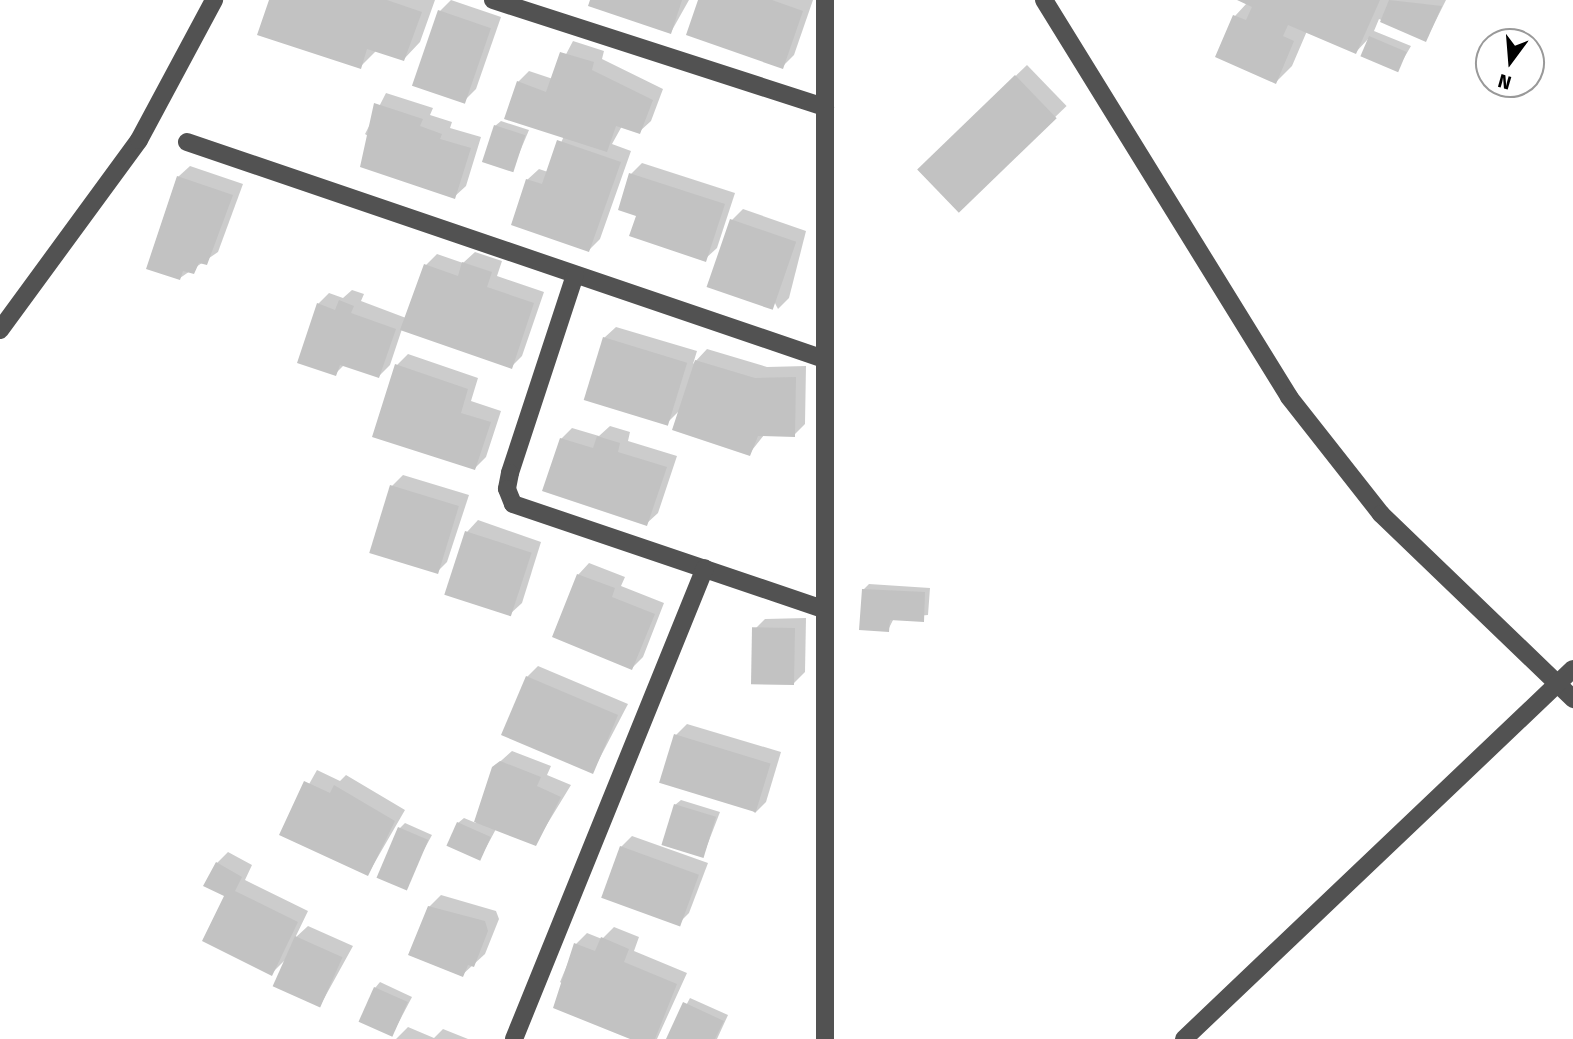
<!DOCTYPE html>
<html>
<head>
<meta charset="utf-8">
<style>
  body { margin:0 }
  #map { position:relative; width:1573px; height:1039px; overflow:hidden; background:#fff; font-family:"Fira Sans",sans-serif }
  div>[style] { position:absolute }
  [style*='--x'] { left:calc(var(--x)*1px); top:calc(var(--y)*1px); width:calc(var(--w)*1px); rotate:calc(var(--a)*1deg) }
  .shadow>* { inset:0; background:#0003; transform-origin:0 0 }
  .building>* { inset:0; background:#c2c2c2; transform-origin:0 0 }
  .minor>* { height:18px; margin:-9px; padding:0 9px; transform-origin:9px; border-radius:9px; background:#525252 }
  span { translate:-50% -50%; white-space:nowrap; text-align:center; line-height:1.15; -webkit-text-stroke:5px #fff; paint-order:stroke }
  .north { position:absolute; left:1475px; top:28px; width:70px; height:70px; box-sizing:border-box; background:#fff; border:2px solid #999; border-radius:50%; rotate:196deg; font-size:19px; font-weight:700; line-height:28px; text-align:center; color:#000 }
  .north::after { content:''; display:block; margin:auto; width:24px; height:32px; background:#000; clip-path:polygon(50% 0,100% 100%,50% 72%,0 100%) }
</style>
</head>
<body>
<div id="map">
  <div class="shadow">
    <i style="clip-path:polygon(271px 0,435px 0,420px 42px,404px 59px,377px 50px,360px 67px)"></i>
    <i style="clip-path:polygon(451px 0,501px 17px,476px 89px,465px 100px,440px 11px)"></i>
    <i style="clip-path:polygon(592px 0,689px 0,671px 32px)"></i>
    <i style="clip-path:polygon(700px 0,813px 0,794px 55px,782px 67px)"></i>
    <i style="clip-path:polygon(1241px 0,1446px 0,1426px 40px,1379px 19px,1374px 31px,1411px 46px,1397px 70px,1369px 38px,1356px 52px,1307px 31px,1292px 66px,1276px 82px,1218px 56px,1235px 16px,1247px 3px)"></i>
    <i style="clip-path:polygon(573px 41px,604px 51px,602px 59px,663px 89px,651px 121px,639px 132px,622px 126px,612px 144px,631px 151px,600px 239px,589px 250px,527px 180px,539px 169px,548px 172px,564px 136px,518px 82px,529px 71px,553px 79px)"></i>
    <i style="left:1027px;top:65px;width:57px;height:151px;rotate:46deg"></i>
    <i style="clip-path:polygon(386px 93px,433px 108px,430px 115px,452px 122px,450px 128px,481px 137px,466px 186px,454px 197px,365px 134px)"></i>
    <i style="clip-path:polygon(501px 121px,529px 130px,512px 170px,495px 126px)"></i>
    <i style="clip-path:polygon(642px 163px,735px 193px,717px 248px,705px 259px,638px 215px,631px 174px)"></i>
    <i style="clip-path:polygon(190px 166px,243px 184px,218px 252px,180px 278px,178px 177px)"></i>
    <i style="clip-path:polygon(743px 209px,806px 231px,789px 298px,778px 309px,732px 220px)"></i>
    <i style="clip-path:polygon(475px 252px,502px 261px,497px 276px,544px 292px,522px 356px,511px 367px,402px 329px,390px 365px,379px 376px,345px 364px,335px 374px,318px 304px,329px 293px,343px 298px,352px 290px,364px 294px,361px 301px,406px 318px,426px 265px,437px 254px,463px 263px)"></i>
    <i style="clip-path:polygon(616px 327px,697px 351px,693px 364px,707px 349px,767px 367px,806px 366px,805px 424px,794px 435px,764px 435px,749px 454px,680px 410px,666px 424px,604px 338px)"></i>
    <i style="clip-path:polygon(408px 354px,478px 378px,471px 401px,501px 411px,486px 457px,475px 468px,397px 365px)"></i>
    <i style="clip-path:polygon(610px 426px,630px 432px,628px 441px,677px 456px,658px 513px,646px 524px,561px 439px,572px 428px,599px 436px)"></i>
    <i style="clip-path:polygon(403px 475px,469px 495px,447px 562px,436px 573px,392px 486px)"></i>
    <i style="clip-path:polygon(478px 520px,541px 542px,522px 603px,510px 614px,467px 532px)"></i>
    <i style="clip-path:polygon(589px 563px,625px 577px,621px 586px,664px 603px,643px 657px,632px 668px,578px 575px)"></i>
    <i style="clip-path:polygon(869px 584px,930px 588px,928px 615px,894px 618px,888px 630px,863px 590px)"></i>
    <i style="clip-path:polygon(806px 618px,805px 672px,794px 683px,754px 630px,765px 619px)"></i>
    <i style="clip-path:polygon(538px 666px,628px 704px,593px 771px,527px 677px)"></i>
    <i style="clip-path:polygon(687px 724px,781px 752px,766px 802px,755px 813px,676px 735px)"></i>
    <i style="clip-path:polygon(512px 751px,551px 766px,547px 775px,571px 785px,535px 844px,496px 829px,481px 857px,458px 823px,464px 818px,476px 823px,493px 768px)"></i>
    <i style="clip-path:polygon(317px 770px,340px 781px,346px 775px,405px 810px,368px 874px,281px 834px)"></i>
    <i style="clip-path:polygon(681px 800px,720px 812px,703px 856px,675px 805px)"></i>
    <i style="clip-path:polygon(405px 823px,432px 835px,403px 888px,400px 828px)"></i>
    <i style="clip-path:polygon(632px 836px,708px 863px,689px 913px,678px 924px,621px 847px)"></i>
    <i style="clip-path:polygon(228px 852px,252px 865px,245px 880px,308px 911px,295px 938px,308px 926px,353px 946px,321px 1004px,287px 958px,272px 973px,226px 895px,217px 863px)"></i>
    <i style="clip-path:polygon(441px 895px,496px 911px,499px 919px,485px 954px,462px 975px,429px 907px)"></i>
    <i style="clip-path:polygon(614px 927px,639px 937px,634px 951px,687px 973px,657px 1039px,635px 1039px,560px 982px,576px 944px,587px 933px,602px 939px)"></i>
    <i style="clip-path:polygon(380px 982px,412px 997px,392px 1035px,375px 988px)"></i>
    <i style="clip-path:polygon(690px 998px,728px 1015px,717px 1039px,668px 1039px)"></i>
    <i style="clip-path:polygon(408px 1027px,434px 1038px,443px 1029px,468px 1039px,396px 1039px)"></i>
  </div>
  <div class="building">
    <i style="clip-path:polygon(269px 0,387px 0,422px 12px,404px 61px,367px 49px,361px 69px,257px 35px)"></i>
    <i style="clip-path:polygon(590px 0,682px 0,671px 34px,588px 6px)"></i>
    <i style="clip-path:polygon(698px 0,772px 0,803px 11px,783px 69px,686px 35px)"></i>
    <i style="clip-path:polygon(1237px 0,1380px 0,1356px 54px,1288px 25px,1283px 36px,1294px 41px,1276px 84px,1215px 57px,1233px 15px,1246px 20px,1252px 7px)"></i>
    <i style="clip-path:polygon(1389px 0,1442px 6px,1426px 42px,1380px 22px)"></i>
    <i style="left:438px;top:10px;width:56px;height:80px;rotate:19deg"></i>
    <i style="left:1369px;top:36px;width:41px;height:22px;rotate:23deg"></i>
    <i style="clip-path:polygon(560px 52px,594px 62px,592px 70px,653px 100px,640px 134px,616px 126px,607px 152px,504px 119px,517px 81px,546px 92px)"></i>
    <i style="left:1015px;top:75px;width:60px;height:136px;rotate:46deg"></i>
    <i style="clip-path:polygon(374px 103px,423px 119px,420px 126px,442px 134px,440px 139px,471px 148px,455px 199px,360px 167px)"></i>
    <i style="left:494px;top:125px;width:33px;height:39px;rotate:18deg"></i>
    <i style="clip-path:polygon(557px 140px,621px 162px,589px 252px,511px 225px,526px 179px,542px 184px)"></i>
    <i style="clip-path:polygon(629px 173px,725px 204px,706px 262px,629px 236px,636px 216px,618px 210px)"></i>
    <i style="clip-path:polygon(177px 176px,233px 195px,207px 265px,199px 263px,194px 274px,183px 271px,180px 280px,146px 269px)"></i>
    <i style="left:730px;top:219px;width:70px;height:72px;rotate:19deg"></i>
    <i style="clip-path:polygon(462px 262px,492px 272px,487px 287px,534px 303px,512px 369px,400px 330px,424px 264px,458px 276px)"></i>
    <i style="clip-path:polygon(339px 300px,354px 306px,351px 313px,396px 329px,379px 378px,340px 365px,336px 376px,297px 363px,317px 303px,335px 310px)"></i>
    <i style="left:603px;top:337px;width:88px;height:66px;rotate:17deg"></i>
    <i style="clip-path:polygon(695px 360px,755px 378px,796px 377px,795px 437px,758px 436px,750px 456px,672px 430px)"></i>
    <i style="clip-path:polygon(395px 364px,468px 389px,461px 413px,491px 422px,475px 470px,372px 437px)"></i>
    <i style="clip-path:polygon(597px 436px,620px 443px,618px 452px,667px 467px,647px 526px,542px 491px,560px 438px,593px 448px)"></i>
    <i style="left:390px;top:485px;width:72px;height:71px;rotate:17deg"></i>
    <i style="left:465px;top:531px;width:70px;height:67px;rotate:18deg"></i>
    <i style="clip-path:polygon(577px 574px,615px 588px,612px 597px,655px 614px,632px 670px,552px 637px)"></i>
    <i style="clip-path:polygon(862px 589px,925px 592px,924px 622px,890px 620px,889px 632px,859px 630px)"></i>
    <i style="left:795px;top:628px;width:57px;height:43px;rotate:91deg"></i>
    <i style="left:526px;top:676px;width:100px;height:64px;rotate:23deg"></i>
    <i style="left:674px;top:734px;width:101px;height:51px;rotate:17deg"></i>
    <i style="clip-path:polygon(500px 761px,541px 777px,537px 786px,561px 797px,536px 846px,474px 822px,492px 767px)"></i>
    <i style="clip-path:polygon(304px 781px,330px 793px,334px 785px,395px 821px,368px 876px,279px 835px)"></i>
    <i style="left:674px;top:804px;width:44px;height:43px;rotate:17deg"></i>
    <i style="left:457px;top:822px;width:37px;height:26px;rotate:24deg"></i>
    <i style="left:398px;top:827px;width:33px;height:55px;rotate:23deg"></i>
    <i style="left:620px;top:846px;width:84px;height:55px;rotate:20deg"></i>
    <i style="clip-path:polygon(216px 862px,242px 877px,235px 891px,298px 922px,272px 976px,202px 941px,224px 896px,203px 886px)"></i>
    <i style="clip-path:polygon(428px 906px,485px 921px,488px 931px,474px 967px,468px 965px,463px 977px,408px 955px)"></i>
    <i style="left:295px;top:936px;width:52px;height:55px;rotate:24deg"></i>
    <i style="clip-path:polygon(601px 937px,629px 949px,624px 962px,677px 984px,655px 1039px,630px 1039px,553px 1008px,574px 943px,595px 951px)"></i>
    <i style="left:374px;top:987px;width:37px;height:38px;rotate:24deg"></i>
    <i style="clip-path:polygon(683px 1002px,724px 1021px,715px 1039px,666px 1039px)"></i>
  </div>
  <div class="minor">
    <i style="--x:493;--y:0;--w:349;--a:17.9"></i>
    <i style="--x:1044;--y:0;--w:467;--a:58.3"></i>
    <i style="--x:1289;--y:397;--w:149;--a:51.8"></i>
    <i style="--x:1381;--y:514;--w:267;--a:43.9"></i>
    <i style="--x:187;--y:142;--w:673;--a:18.81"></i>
    <i style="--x:575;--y:275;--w:208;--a:108.2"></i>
    <i style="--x:510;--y:473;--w:16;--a:101"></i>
    <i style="--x:507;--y:489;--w:16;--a:68"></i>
    <i style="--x:513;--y:504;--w:328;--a:18.7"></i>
    <i style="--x:0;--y:330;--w:235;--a:-53.8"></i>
    <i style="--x:139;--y:140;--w:159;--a:-61.8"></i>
    <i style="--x:514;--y:1039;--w:508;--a:-67.93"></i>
    <i style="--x:825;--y:1039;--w:1039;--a:-90"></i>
    <i style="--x:1184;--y:1039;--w:537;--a:-43.57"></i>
  </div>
  <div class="north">N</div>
</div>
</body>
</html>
